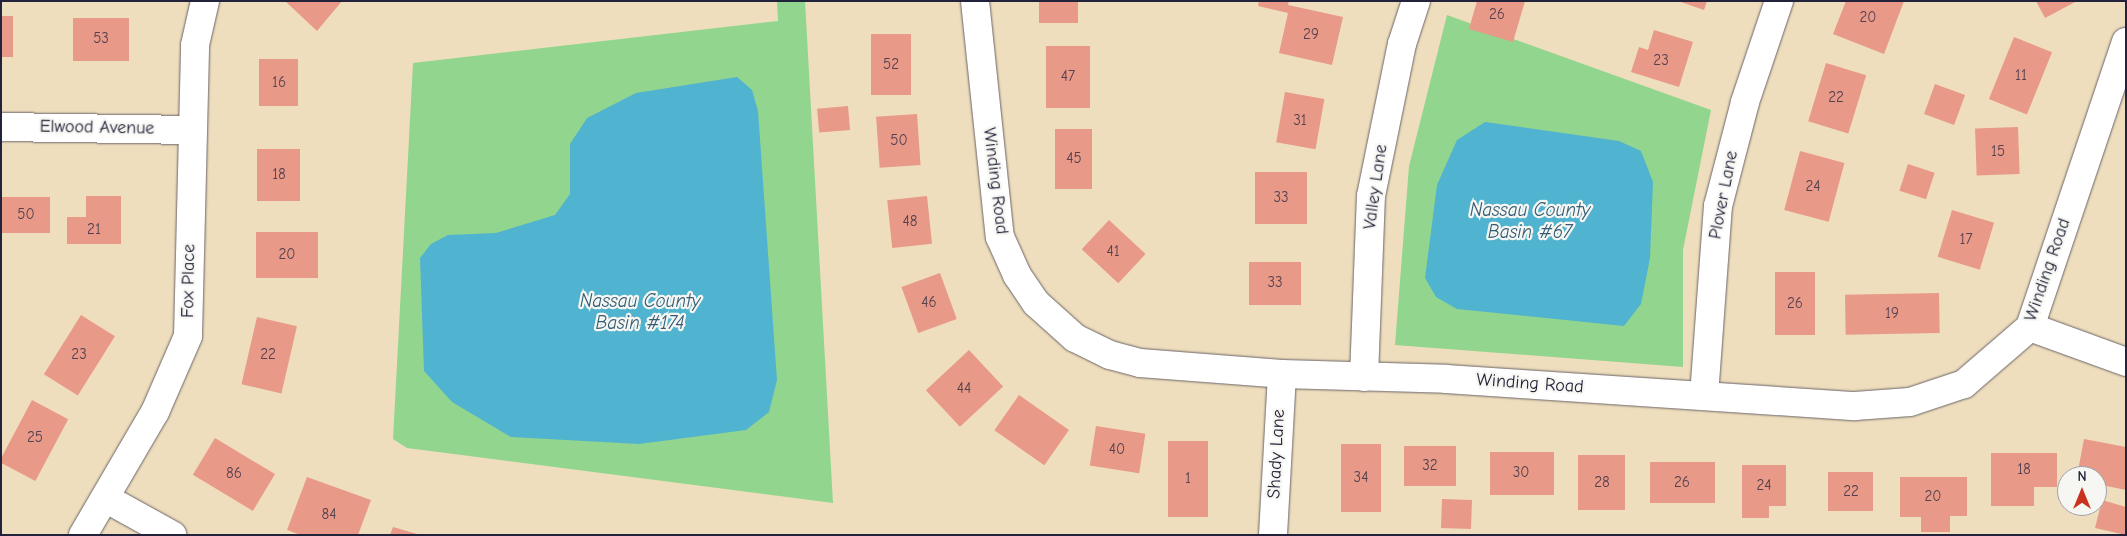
<!DOCTYPE html>
<html>
<head>
<meta charset="utf-8">
<style>
  body { margin:0 }
  #map { position:relative; width:2127px; height:536px; overflow:hidden; background:#efdebd; font-family:"Comic Neue",sans-serif }
  div>[style] { position:absolute }
  [style*='--x'] { left:calc(var(--x)*1px); top:calc(var(--y)*1px); width:calc(var(--w)*1px); rotate:calc(var(--a)*1deg) }
  .green>* { inset:0; background:#92d58e }
  .water>* { inset:0; background:#50b3cf }
  .building>* { inset:0; background:#e89987; transform-origin:0 0 }
  .roads { filter:drop-shadow(0 0 1px #6a6468) drop-shadow(0 0 1px #6a6468) }
  .minor>* { height:28px; margin:-14px; padding:0 14px; transform-origin:14px; border-radius:14px; background:#fff }
  span { translate:-50% -50%; white-space:nowrap; text-align:center; line-height:1.15; -webkit-text-stroke:4.5px #f6f6f2; paint-order:stroke }
  .number-label { font-size:15px; color:#54404e }
  .number-label span { -webkit-text-stroke-width:0 }
  .street-label { font-size:18px; color:#22223b }
  .water-label { font-size:19px; color:#345c76; font-style:italic }
  .frame { position:absolute; inset:0; border:2px solid #22223b; pointer-events:none }
  .north { position:absolute; left:2057px; top:466px; width:50px; height:50px; box-sizing:border-box; background:#f6f6f2; border:1px solid #a1a1a9; border-radius:50%; rotate:0deg; font-size:14px; font-weight:700; line-height:20px; text-align:center; color:#22223b }
  .north::after { content:''; display:block; margin:auto; width:18px; height:22px; background:#c8321e; clip-path:polygon(50% 0,100% 100%,50% 72%,0 100%) }
</style>
</head>
<body>
<div id="map">
  <div class="green">
    <i style="clip-path:polygon(777px 1px,805px 1px,833px 503px,407px 448px,393px 439px,413px 63px,778px 21px)"></i>
    <i style="clip-path:polygon(1447px 15px,1711px 110px,1683px 250px,1683px 367px,1395px 345px,1409px 166px)"></i>
  </div>
  <div class="water">
    <i style="clip-path:polygon(737px 77px,752px 90px,758px 111px,777px 380px,769px 412px,746px 430px,639px 444px,511px 437px,452px 402px,424px 371px,420px 258px,431px 244px,448px 235px,496px 233px,555px 215px,570px 194px,570px 144px,587px 118px,636px 93px)"></i>
    <i style="clip-path:polygon(1485px 122px,1619px 141px,1641px 151px,1653px 182px,1650px 258px,1641px 304px,1624px 326px,1457px 309px,1436px 297px,1425px 278px,1437px 185px,1457px 140px)"></i>
  </div>
  <div class="building">
    <i style="clip-path:polygon(285px 1px,342px 1px,317px 31px)"></i>
    <i style="left:1039px;top:1px;width:39px;height:22px"></i>
    <i style="clip-path:polygon(1259px 1px,1289px 1px,1288px 5px,1343px 17px,1332px 65px,1279px 53px,1288px 13px,1258px 6px)"></i>
    <i style="clip-path:polygon(1477px 1px,1525px 1px,1513px 42px,1469px 29px)"></i>
    <i style="clip-path:polygon(1678px 1px,1707px 1px,1704px 10px)"></i>
    <i style="clip-path:polygon(1846px 1px,1904px 1px,1884px 54px,1833px 34px)"></i>
    <i style="clip-path:polygon(2036px 1px,2077px 1px,2045px 18px)"></i>
    <i style="left:1px;top:16px;width:12px;height:41px"></i>
    <i style="left:73px;top:18px;width:56px;height:43px"></i>
    <i style="clip-path:polygon(1654px 30px,1693px 42px,1679px 87px,1631px 72px,1639px 47px,1648px 50px)"></i>
    <i style="left:871px;top:34px;width:40px;height:61px"></i>
    <i style="left:2014px;top:37px;width:41px;height:67px;rotate:22deg"></i>
    <i style="left:1046px;top:46px;width:44px;height:62px"></i>
    <i style="left:259px;top:59px;width:39px;height:47px"></i>
    <i style="left:1826px;top:63px;width:42px;height:61px;rotate:17deg"></i>
    <i style="left:1935px;top:84px;width:32px;height:32px;rotate:20deg"></i>
    <i style="left:1285px;top:92px;width:40px;height:51px;rotate:10deg"></i>
    <i style="left:848px;top:106px;width:24px;height:31px;rotate:85deg"></i>
    <i style="left:917px;top:114px;width:51px;height:41px;rotate:86deg"></i>
    <i style="left:2018px;top:127px;width:47px;height:43px;rotate:88deg"></i>
    <i style="left:1055px;top:129px;width:37px;height:60px"></i>
    <i style="left:257px;top:149px;width:43px;height:52px"></i>
    <i style="left:1800px;top:151px;width:46px;height:61px;rotate:15deg"></i>
    <i style="left:1908px;top:164px;width:28px;height:28px;rotate:18deg"></i>
    <i style="left:1255px;top:172px;width:52px;height:52px"></i>
    <i style="clip-path:polygon(86px 196px,121px 196px,121px 244px,67px 244px,67px 217px,86px 217px)"></i>
    <i style="left:927px;top:196px;width:48px;height:40px;rotate:84deg"></i>
    <i style="left:1px;top:197px;width:49px;height:36px"></i>
    <i style="left:1952px;top:210px;width:44px;height:49px;rotate:17deg"></i>
    <i style="left:1109px;top:220px;width:50px;height:40px;rotate:43deg"></i>
    <i style="left:256px;top:232px;width:62px;height:46px"></i>
    <i style="left:1249px;top:262px;width:52px;height:43px"></i>
    <i style="left:1775px;top:272px;width:40px;height:63px"></i>
    <i style="left:940px;top:273px;width:49px;height:41px;rotate:70deg"></i>
    <i style="left:1939px;top:293px;width:40px;height:94px;rotate:89deg"></i>
    <i style="left:81px;top:315px;width:40px;height:70px;rotate:32deg"></i>
    <i style="left:257px;top:317px;width:41px;height:69px;rotate:13deg"></i>
    <i style="left:969px;top:350px;width:50px;height:59px;rotate:47deg"></i>
    <i style="left:1019px;top:395px;width:61px;height:43px;rotate:35deg"></i>
    <i style="left:32px;top:400px;width:41px;height:70px;rotate:28deg"></i>
    <i style="left:1096px;top:426px;width:50px;height:40px;rotate:9deg"></i>
    <i style="left:215px;top:438px;width:70px;height:43px;rotate:31deg"></i>
    <i style="clip-path:polygon(2084px 439px,2126px 447px,2126px 490px,2097px 484px,2097px 476px,2077px 476px)"></i>
    <i style="left:1168px;top:441px;width:40px;height:76px"></i>
    <i style="left:1341px;top:444px;width:40px;height:68px"></i>
    <i style="left:1404px;top:446px;width:52px;height:40px"></i>
    <i style="left:1490px;top:452px;width:64px;height:43px"></i>
    <i style="clip-path:polygon(1991px 453px,2057px 453px,2057px 487px,2034px 487px,2034px 506px,1991px 506px)"></i>
    <i style="left:1578px;top:455px;width:47px;height:55px"></i>
    <i style="left:1650px;top:462px;width:65px;height:41px"></i>
    <i style="clip-path:polygon(1742px 465px,1786px 465px,1786px 506px,1769px 506px,1769px 518px,1742px 518px)"></i>
    <i style="left:1828px;top:472px;width:45px;height:39px"></i>
    <i style="clip-path:polygon(307px 477px,371px 500px,358px 535px,301px 535px,287px 530px)"></i>
    <i style="clip-path:polygon(1900px 477px,1967px 477px,1967px 516px,1950px 516px,1950px 532px,1921px 532px,1921px 517px,1900px 517px)"></i>
    <i style="left:1442px;top:499px;width:30px;height:29px;rotate:2deg"></i>
    <i style="clip-path:polygon(2102px 500px,2126px 507px,2126px 535px,2095px 528px)"></i>
    <i style="clip-path:polygon(393px 527px,417px 534px,417px 535px,390px 535px)"></i>
  </div>
  <div class="roads">
    <div class="minor">
      <i style="--x:975;--y:1;--w:237;--a:84"></i>
      <i style="--x:1000;--y:237;--w:42;--a:65.9"></i>
      <i style="--x:1017;--y:275;--w:34;--a:56"></i>
      <i style="--x:1036;--y:303;--w:52;--a:41.9"></i>
      <i style="--x:1075;--y:338;--w:39;--a:26"></i>
      <i style="--x:1110;--y:355;--w:31;--a:15"></i>
      <i style="--x:1140;--y:363;--w:142;--a:4.4"></i>
      <i style="--x:1282;--y:374;--w:164;--a:1.7"></i>
      <i style="--x:1446;--y:379;--w:410;--a:3.8"></i>
      <i style="--x:1855;--y:406;--w:55;--a:-4.2"></i>
      <i style="--x:1910;--y:402;--w:57;--a:-18.4"></i>
      <i style="--x:1964;--y:384;--w:87;--a:-40.8"></i>
      <i style="--x:2030;--y:327;--w:301;--a:-71.4"></i>
      <i style="--x:1;--y:127;--w:191;--a:0.9"></i>
      <i style="--x:2030;--y:327;--w:102;--a:20"></i>
      <i style="--x:1364;--y:377;--w:181;--a:-87.8"></i>
      <i style="--x:1371;--y:196;--w:155;--a:-78.5"></i>
      <i style="--x:1402;--y:44;--w:45;--a:-72"></i>
      <i style="--x:1704;--y:396;--w:191;--a:-85.8"></i>
      <i style="--x:1718;--y:206;--w:107;--a:-75.4"></i>
      <i style="--x:1745;--y:102;--w:107;--a:-71.4"></i>
      <i style="--x:105;--y:498;--w:77;--a:28.9"></i>
      <i style="--x:83;--y:535;--w:143;--a:-59.7"></i>
      <i style="--x:155;--y:412;--w:83;--a:-66.5"></i>
      <i style="--x:188;--y:336;--w:291;--a:-88.6"></i>
      <i style="--x:195;--y:45;--w:45;--a:-77.2"></i>
      <i style="--x:1273;--y:535;--w:161;--a:-86.8"></i>
    </div>
  </div>
  <div class="number-label">
    <span style="left:1497px;top:15px">26</span>
    <span style="left:1868px;top:18px">20</span>
    <span style="left:1311px;top:35px">29</span>
    <span style="left:101px;top:39px">53</span>
    <span style="left:1661px;top:61px">23</span>
    <span style="left:891px;top:65px">52</span>
    <span style="left:2021px;top:76px">11</span>
    <span style="left:1068px;top:77px">47</span>
    <span style="left:279px;top:83px">16</span>
    <span style="left:1836px;top:98px">22</span>
    <span style="left:1300px;top:121px">31</span>
    <span style="left:899px;top:141px">50</span>
    <span style="left:1998px;top:152px">15</span>
    <span style="left:1074px;top:159px">45</span>
    <span style="left:279px;top:175px">18</span>
    <span style="left:1813px;top:187px">24</span>
    <span style="left:1281px;top:198px">33</span>
    <span style="left:26px;top:215px">50</span>
    <span style="left:910px;top:222px">48</span>
    <span style="left:94px;top:230px">21</span>
    <span style="left:1966px;top:240px">17</span>
    <span style="left:1113px;top:252px">41</span>
    <span style="left:287px;top:255px">20</span>
    <span style="left:1275px;top:283px">33</span>
    <span style="left:929px;top:303px">46</span>
    <span style="left:1795px;top:304px">26</span>
    <span style="left:1892px;top:314px">19</span>
    <span style="left:79px;top:355px">23</span>
    <span style="left:268px;top:355px">22</span>
    <span style="left:964px;top:389px">44</span>
    <span style="left:35px;top:438px">25</span>
    <span style="left:1117px;top:450px">40</span>
    <span style="left:1430px;top:466px">32</span>
    <span style="left:2024px;top:470px">18</span>
    <span style="left:1521px;top:473px">30</span>
    <span style="left:234px;top:474px">86</span>
    <span style="left:1361px;top:478px">34</span>
    <span style="left:1188px;top:479px">1</span>
    <span style="left:1602px;top:483px">28</span>
    <span style="left:1682px;top:483px">26</span>
    <span style="left:1764px;top:486px">24</span>
    <span style="left:1851px;top:492px">22</span>
    <span style="left:1933px;top:497px">20</span>
    <span style="left:329px;top:515px">84</span>
  </div>
  <div class="street-label">
    <span style="left:97px;top:128px;rotate:1deg">Elwood Avenue</span>
    <span style="left:995px;top:181px;rotate:83deg">Winding Road</span>
    <span style="left:1376px;top:187px;rotate:-82deg">Valley Lane</span>
    <span style="left:1724px;top:195px;rotate:-79deg">Plover Lane</span>
    <span style="left:2048px;top:270px;rotate:-71deg">Winding Road</span>
    <span style="left:189px;top:281px;rotate:-89deg">Fox Place</span>
    <span style="left:1530px;top:384px;rotate:4deg">Winding Road</span>
    <span style="left:1277px;top:454px;rotate:-87deg">Shady Lane</span>
  </div>
  <div class="water-label">
    <span style="left:1530px;top:222px">Nassau County<br>Basin #67</span>
    <span style="left:640px;top:313px">Nassau County<br>Basin #174</span>
  </div>
  <div class="frame"></div>
  <div class="north">N</div>
</div>
</body>
</html>
